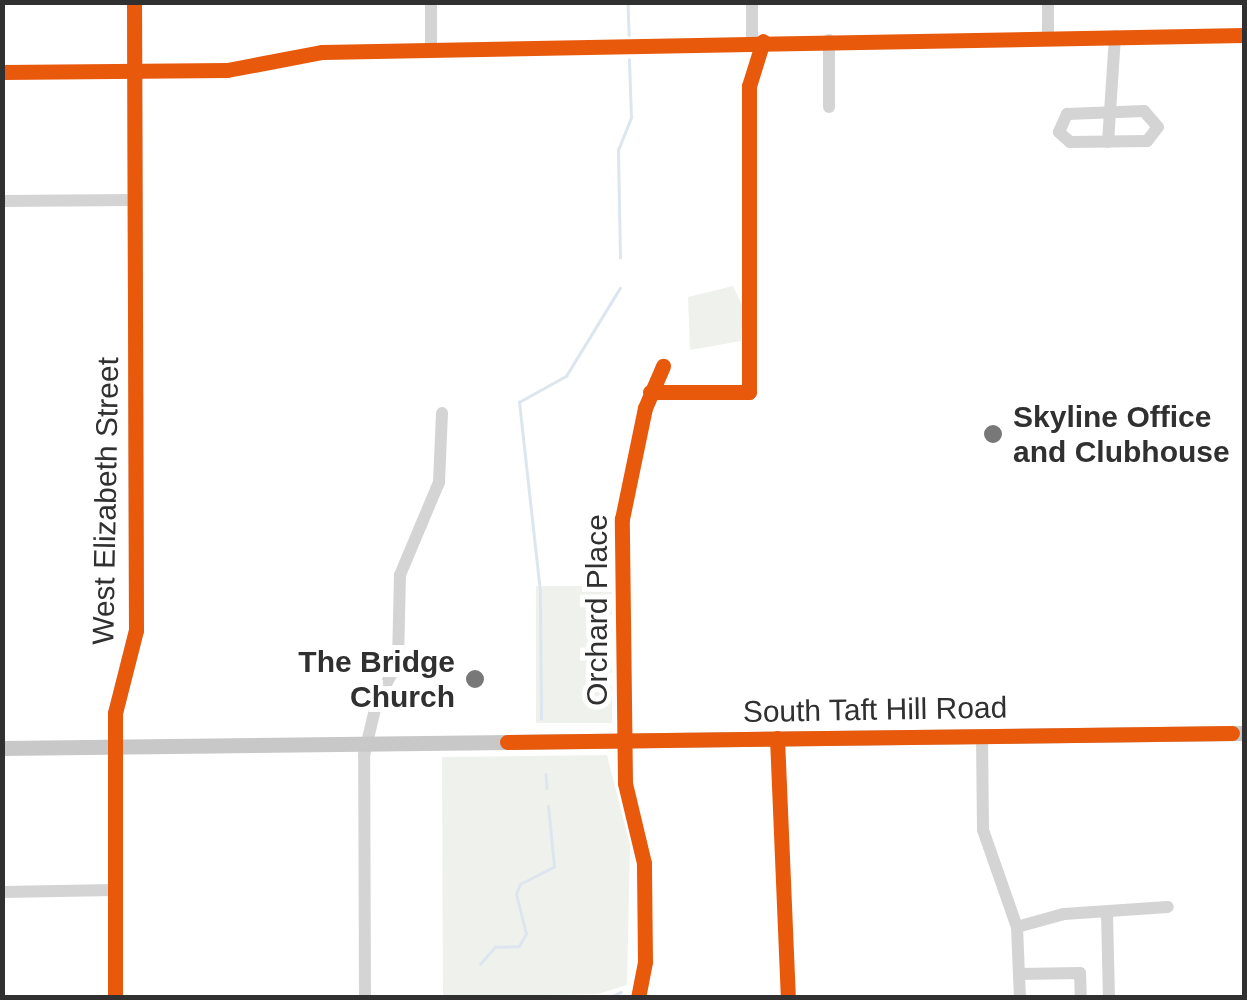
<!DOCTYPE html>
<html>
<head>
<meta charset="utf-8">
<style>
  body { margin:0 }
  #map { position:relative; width:1247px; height:1000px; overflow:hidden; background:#fff; font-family:Arial,sans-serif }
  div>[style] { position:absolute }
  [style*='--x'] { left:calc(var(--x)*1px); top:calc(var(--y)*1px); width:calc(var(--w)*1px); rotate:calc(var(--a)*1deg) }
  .green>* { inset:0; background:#eff2ec; transform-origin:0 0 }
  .stream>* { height:2.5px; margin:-1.25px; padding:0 1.25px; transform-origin:1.25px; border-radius:1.25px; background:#dde6ef }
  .minor>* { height:12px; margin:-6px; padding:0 6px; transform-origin:6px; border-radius:6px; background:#d4d4d4 }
  .major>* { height:15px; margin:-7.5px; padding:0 7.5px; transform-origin:7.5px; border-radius:7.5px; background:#c8c8c8 }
  .cycleway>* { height:15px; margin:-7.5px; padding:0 7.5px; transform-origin:7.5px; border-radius:7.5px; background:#e8590c }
  .dots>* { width:28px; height:28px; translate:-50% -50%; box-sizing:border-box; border:5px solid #fff; border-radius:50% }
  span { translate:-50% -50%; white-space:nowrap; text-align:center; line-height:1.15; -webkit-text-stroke:10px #fff; paint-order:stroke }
  .poi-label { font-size:30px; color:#303030; font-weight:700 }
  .left { translate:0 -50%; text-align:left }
  .right { translate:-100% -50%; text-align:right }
  .street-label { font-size:30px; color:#303030 }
  .frame { position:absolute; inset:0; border:5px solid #303030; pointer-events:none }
</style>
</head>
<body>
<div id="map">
  <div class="green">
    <i style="clip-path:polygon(733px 286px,743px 307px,741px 341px,690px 350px,688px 297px)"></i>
    <i style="left:612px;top:586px;width:137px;height:76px;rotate:90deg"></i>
    <i style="clip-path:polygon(607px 755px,630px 845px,627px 985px,598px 994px,443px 997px,442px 757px)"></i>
  </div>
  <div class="stream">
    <i style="--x:628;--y:2;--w:33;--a:88"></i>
    <i style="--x:620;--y:258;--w:108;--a:-91.1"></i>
    <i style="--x:618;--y:150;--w:35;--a:-68"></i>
    <i style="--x:631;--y:118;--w:58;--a:-92"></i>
    <i style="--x:541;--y:719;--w:127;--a:-90.5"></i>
    <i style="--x:540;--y:592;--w:191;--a:-96.3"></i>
    <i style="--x:519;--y:402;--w:54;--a:-29"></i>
    <i style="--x:566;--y:376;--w:103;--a:-58.5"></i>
    <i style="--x:546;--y:774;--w:14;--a:86"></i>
    <i style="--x:480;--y:964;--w:23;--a:-49"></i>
    <i style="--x:495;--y:947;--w:24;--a:-2"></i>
    <i style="--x:519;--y:946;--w:14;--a:-60"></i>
    <i style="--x:526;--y:934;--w:41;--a:-104"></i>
    <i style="--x:516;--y:894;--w:11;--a:-68"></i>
    <i style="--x:520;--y:884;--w:38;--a:-27"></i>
    <i style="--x:554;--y:867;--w:61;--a:-95.6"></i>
    <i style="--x:608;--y:998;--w:14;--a:-25"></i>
  </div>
  <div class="minor">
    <i style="--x:752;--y:2;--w:40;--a:90"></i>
    <i style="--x:1048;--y:2;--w:35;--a:90"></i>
    <i style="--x:829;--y:40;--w:67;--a:90"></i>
    <i style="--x:431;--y:50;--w:48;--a:-90"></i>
    <i style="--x:2;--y:72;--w:225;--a:-0.5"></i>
    <i style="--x:227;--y:70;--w:97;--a:-10.7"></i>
    <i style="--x:322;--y:52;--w:922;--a:-1.06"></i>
    <i style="--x:1144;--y:111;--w:21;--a:49"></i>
    <i style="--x:1158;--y:127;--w:18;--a:128"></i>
    <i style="--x:1147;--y:141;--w:77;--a:179.3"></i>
    <i style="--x:1070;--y:142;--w:15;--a:-138"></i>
    <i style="--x:1059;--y:132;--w:20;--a:-66"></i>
    <i style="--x:1067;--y:114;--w:77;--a:-2.2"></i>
    <i style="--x:1108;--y:142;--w:106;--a:-86.2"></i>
    <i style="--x:2;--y:201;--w:132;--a:-0.4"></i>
    <i style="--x:982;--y:736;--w:94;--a:89.4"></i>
    <i style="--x:983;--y:830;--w:103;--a:70.7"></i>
    <i style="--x:1017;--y:927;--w:71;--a:87.6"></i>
    <i style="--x:777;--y:738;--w:260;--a:87.6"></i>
    <i style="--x:2;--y:892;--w:112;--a:-1"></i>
    <i style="--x:1107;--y:912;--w:86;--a:88.7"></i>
    <i style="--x:1017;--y:927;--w:49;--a:-15.5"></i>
    <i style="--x:1064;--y:914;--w:104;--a:-3.9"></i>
    <i style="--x:1020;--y:974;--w:60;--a:-1"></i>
    <i style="--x:1080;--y:973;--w:25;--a:88"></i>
    <i style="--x:365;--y:998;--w:243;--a:-90.2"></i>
    <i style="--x:364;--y:755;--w:56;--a:-76.5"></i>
    <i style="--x:377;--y:701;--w:44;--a:-61.7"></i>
    <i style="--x:398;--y:662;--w:87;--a:-88.7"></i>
    <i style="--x:400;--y:575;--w:101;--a:-67.2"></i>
    <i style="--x:439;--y:482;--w:69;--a:-87.5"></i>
    <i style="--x:638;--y:998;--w:37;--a:-79"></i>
    <i style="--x:645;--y:962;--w:99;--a:-90.6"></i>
    <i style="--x:644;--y:863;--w:82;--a:-103.4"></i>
    <i style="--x:625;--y:783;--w:264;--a:-90.7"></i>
    <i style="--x:622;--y:519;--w:113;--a:-78.3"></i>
    <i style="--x:645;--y:408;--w:46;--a:-66.8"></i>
  </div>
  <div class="major">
    <i style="--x:2;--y:748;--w:1242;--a:-0.69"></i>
    <i style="--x:115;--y:998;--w:285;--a:-90"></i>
    <i style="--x:115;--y:713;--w:86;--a:-75.8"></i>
    <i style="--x:136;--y:630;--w:628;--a:-90.18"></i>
  </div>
  <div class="cycleway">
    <i style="--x:2;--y:72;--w:225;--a:-0.5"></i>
    <i style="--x:227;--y:70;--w:97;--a:-10.7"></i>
    <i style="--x:322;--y:52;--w:922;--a:-1.06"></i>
    <i style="--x:650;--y:392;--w:99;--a:0"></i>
    <i style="--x:749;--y:392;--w:306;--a:-90"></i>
    <i style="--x:749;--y:86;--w:47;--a:-72.7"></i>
    <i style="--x:777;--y:738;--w:260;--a:87.6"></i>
    <i style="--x:507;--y:742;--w:725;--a:-0.71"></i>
    <i style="--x:115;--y:998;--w:285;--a:-90"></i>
    <i style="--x:115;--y:713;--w:86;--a:-75.8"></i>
    <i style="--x:136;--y:630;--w:628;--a:-90.18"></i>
    <i style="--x:638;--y:998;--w:37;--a:-79"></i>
    <i style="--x:645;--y:962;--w:99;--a:-90.6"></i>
    <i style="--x:644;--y:863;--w:82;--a:-103.4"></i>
    <i style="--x:625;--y:783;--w:264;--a:-90.7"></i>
    <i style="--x:622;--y:519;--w:113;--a:-78.3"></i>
    <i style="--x:645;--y:408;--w:46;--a:-66.8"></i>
  </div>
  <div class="dots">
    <i style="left:993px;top:434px;background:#787878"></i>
    <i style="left:475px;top:679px;background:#787878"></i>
  </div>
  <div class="poi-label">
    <span class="left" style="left:1013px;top:434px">Skyline Office<br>and Clubhouse</span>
    <span class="right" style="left:455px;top:679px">The Bridge<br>Church</span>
  </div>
  <div class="street-label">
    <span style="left:106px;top:501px;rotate:-89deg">West Elizabeth Street</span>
    <span style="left:597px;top:610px;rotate:-90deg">Orchard Place</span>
    <span style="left:875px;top:710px;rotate:-1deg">South Taft Hill Road</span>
  </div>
  <div class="frame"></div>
</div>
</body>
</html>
